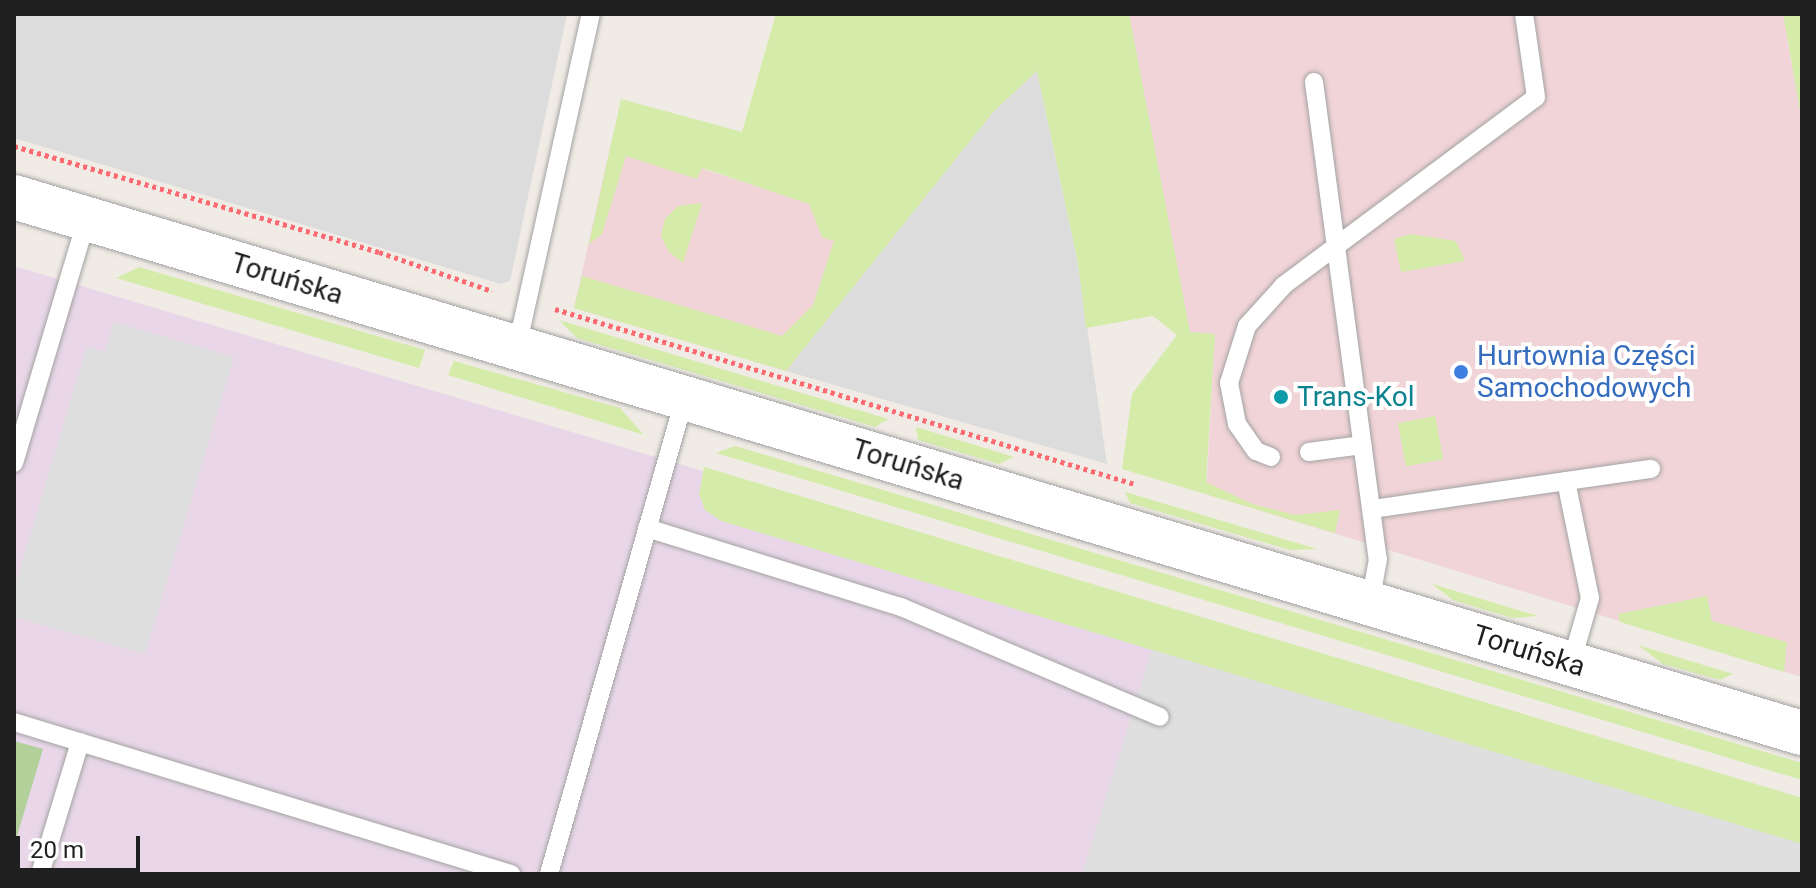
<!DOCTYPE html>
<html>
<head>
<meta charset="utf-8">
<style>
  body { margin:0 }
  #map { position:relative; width:1816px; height:888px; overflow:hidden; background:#f0ebe5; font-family:Roboto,sans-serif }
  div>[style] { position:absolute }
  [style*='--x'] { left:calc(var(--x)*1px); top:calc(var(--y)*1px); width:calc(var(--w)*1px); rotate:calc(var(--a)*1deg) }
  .residential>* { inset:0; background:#dddcdc }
  .commercial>* { inset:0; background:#f1d4d7 }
  .industrial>* { inset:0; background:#e9d7e9 }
  .grass>* { inset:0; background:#d4ebaa; transform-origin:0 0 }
  .forest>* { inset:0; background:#b2d099 }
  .parking>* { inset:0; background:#dfdfdf }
  .path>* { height:5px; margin-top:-2.5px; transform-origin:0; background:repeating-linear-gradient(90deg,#fd6a71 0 4px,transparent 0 8px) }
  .roads { filter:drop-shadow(0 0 2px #a3a3a3) drop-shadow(0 0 2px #a3a3a3) }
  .service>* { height:18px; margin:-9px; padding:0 9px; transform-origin:9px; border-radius:9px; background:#fff }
  .tertiary>* { height:44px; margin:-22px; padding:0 22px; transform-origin:22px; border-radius:22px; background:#fff }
  .dots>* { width:22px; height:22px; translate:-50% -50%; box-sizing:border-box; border:4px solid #fff; border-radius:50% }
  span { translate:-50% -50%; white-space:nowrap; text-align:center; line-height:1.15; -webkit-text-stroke:8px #fff; paint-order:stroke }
  .street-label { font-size:28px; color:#1f1f1f }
  .shop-label { font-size:28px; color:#366cbe }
  .left { translate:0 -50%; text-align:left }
  .culture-label { font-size:28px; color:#0d838f }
  .frame { position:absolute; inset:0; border:16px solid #1f1f1f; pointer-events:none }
  .scale { position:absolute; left:16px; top:836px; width:124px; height:36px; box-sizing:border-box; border:4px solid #1f1f1f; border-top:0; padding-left:10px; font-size:24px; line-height:28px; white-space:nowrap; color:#1f1f1f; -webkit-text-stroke:6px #fff; paint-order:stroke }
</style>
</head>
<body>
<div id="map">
  <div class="residential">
    <i style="clip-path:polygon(14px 14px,567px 14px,510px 281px,501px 284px,14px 138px)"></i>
    <i style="clip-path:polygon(1037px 71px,1078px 264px,1107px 464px,786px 371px,994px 111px)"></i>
  </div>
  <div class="commercial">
    <i style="clip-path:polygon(1129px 14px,1783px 14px,1802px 123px,1802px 677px,1206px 494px,1215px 334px,1190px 332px)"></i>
    <i style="clip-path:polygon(612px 139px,895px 232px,786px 371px,574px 308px)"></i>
  </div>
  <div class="industrial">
    <i style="clip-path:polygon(14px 266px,1802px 798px,1802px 874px,14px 874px)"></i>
  </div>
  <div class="grass">
    <i style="clip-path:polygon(776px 14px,1129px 14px,1190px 332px,1215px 334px,1206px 482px,1252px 504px,1296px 515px,1340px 510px,1335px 533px,1122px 469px,1132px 394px,1177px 335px,1153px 316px,1086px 328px,1078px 263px,1037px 71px,994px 111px,786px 371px,574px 308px,582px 276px,782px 336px,813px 305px,834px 241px,822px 237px,809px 204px,702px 168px,697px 179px,626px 156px,602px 234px,589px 244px,621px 99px,742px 132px)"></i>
    <i style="clip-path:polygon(1783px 14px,1802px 14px,1802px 123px,1789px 47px)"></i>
    <i style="clip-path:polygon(702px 203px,683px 263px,669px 252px,661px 236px,665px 219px,678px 206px)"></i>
    <i style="clip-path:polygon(1410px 234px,1456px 241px,1465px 261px,1401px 272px,1394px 239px)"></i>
    <i style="clip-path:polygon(139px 267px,425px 350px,419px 368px,116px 278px)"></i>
    <i style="clip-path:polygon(559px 320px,888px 419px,875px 427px,577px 338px)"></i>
    <i style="clip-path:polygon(454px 361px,620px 408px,644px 435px,448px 375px)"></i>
    <i style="left:1435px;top:416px;width:44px;height:38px;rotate:79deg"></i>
    <i style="clip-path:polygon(916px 427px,1014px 457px,999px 464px,918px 440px)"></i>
    <i style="clip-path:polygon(735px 446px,1802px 763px,1802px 780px,716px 453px)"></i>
    <i style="clip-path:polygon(704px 467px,1802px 798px,1802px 844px,721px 521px,705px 510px,699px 494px)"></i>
    <i style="clip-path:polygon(1125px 492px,1317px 549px,1290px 550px,1130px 503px)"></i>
    <i style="clip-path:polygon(1432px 584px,1538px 616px,1512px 618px,1453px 600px)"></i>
    <i style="clip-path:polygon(1707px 596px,1712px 621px,1787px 642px,1784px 672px,1620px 622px,1618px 614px)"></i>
    <i style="clip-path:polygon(1638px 645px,1733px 674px,1720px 680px,1663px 664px)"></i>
  </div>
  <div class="forest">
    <i style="clip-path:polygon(14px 741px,43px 749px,14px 846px)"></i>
  </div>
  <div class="parking">
    <i style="clip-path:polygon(114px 322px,234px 357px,145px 654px,14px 617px,14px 589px,87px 346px,105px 352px)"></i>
    <i style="clip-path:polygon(1152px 650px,1802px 844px,1802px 874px,1082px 874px)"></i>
  </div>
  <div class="path">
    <i style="--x:14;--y:146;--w:380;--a:16.2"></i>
    <i style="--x:379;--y:252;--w:120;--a:19"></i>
    <i style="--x:555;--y:309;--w:606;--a:16.79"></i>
  </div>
  <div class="roads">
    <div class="service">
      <i style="--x:1314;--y:82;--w:481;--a:82.4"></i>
      <i style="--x:1378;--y:559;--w:45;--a:100.3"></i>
      <i style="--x:517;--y:347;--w:341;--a:-77.5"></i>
      <i style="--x:1309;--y:452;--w:54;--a:-7.4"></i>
      <i style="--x:1271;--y:457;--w:16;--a:-158"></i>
      <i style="--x:1256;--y:451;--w:33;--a:-125"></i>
      <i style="--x:1237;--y:424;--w:42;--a:-101"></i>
      <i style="--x:1229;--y:383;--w:60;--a:-72.5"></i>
      <i style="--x:1247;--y:326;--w:55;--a:-47.9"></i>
      <i style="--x:1284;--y:285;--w:314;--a:-36.7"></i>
      <i style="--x:1536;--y:97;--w:84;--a:-98.2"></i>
      <i style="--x:14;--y:463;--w:256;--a:-73.4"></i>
      <i style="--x:1566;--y:481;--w:119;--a:78.4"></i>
      <i style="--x:1590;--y:598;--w:69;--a:106.1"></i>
      <i style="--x:1372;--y:509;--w:282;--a:-8.2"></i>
      <i style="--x:647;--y:528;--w:266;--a:17.3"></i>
      <i style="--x:901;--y:607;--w:281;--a:23"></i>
      <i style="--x:14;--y:722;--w:520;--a:17.01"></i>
      <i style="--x:40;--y:874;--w:138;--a:-73.1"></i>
      <i style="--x:549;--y:874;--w:495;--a:-74.1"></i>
    </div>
    <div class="tertiary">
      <i style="--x:14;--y:197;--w:1867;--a:16.69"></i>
    </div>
  </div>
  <div class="dots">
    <i style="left:1461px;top:372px;background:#3f7fe0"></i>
    <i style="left:1281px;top:397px;background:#0f9aa8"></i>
  </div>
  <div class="street-label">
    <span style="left:287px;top:279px;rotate:17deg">Toruńska</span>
    <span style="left:908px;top:465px;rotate:17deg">Toruńska</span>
    <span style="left:1529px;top:651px;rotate:17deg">Toruńska</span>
  </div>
  <div class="shop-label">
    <span class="left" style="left:1477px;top:372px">Hurtownia Części<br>Samochodowych</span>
  </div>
  <div class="culture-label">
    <span class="left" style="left:1297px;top:397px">Trans-Kol</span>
  </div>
  <div class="frame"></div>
  <div class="scale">20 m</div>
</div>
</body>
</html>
